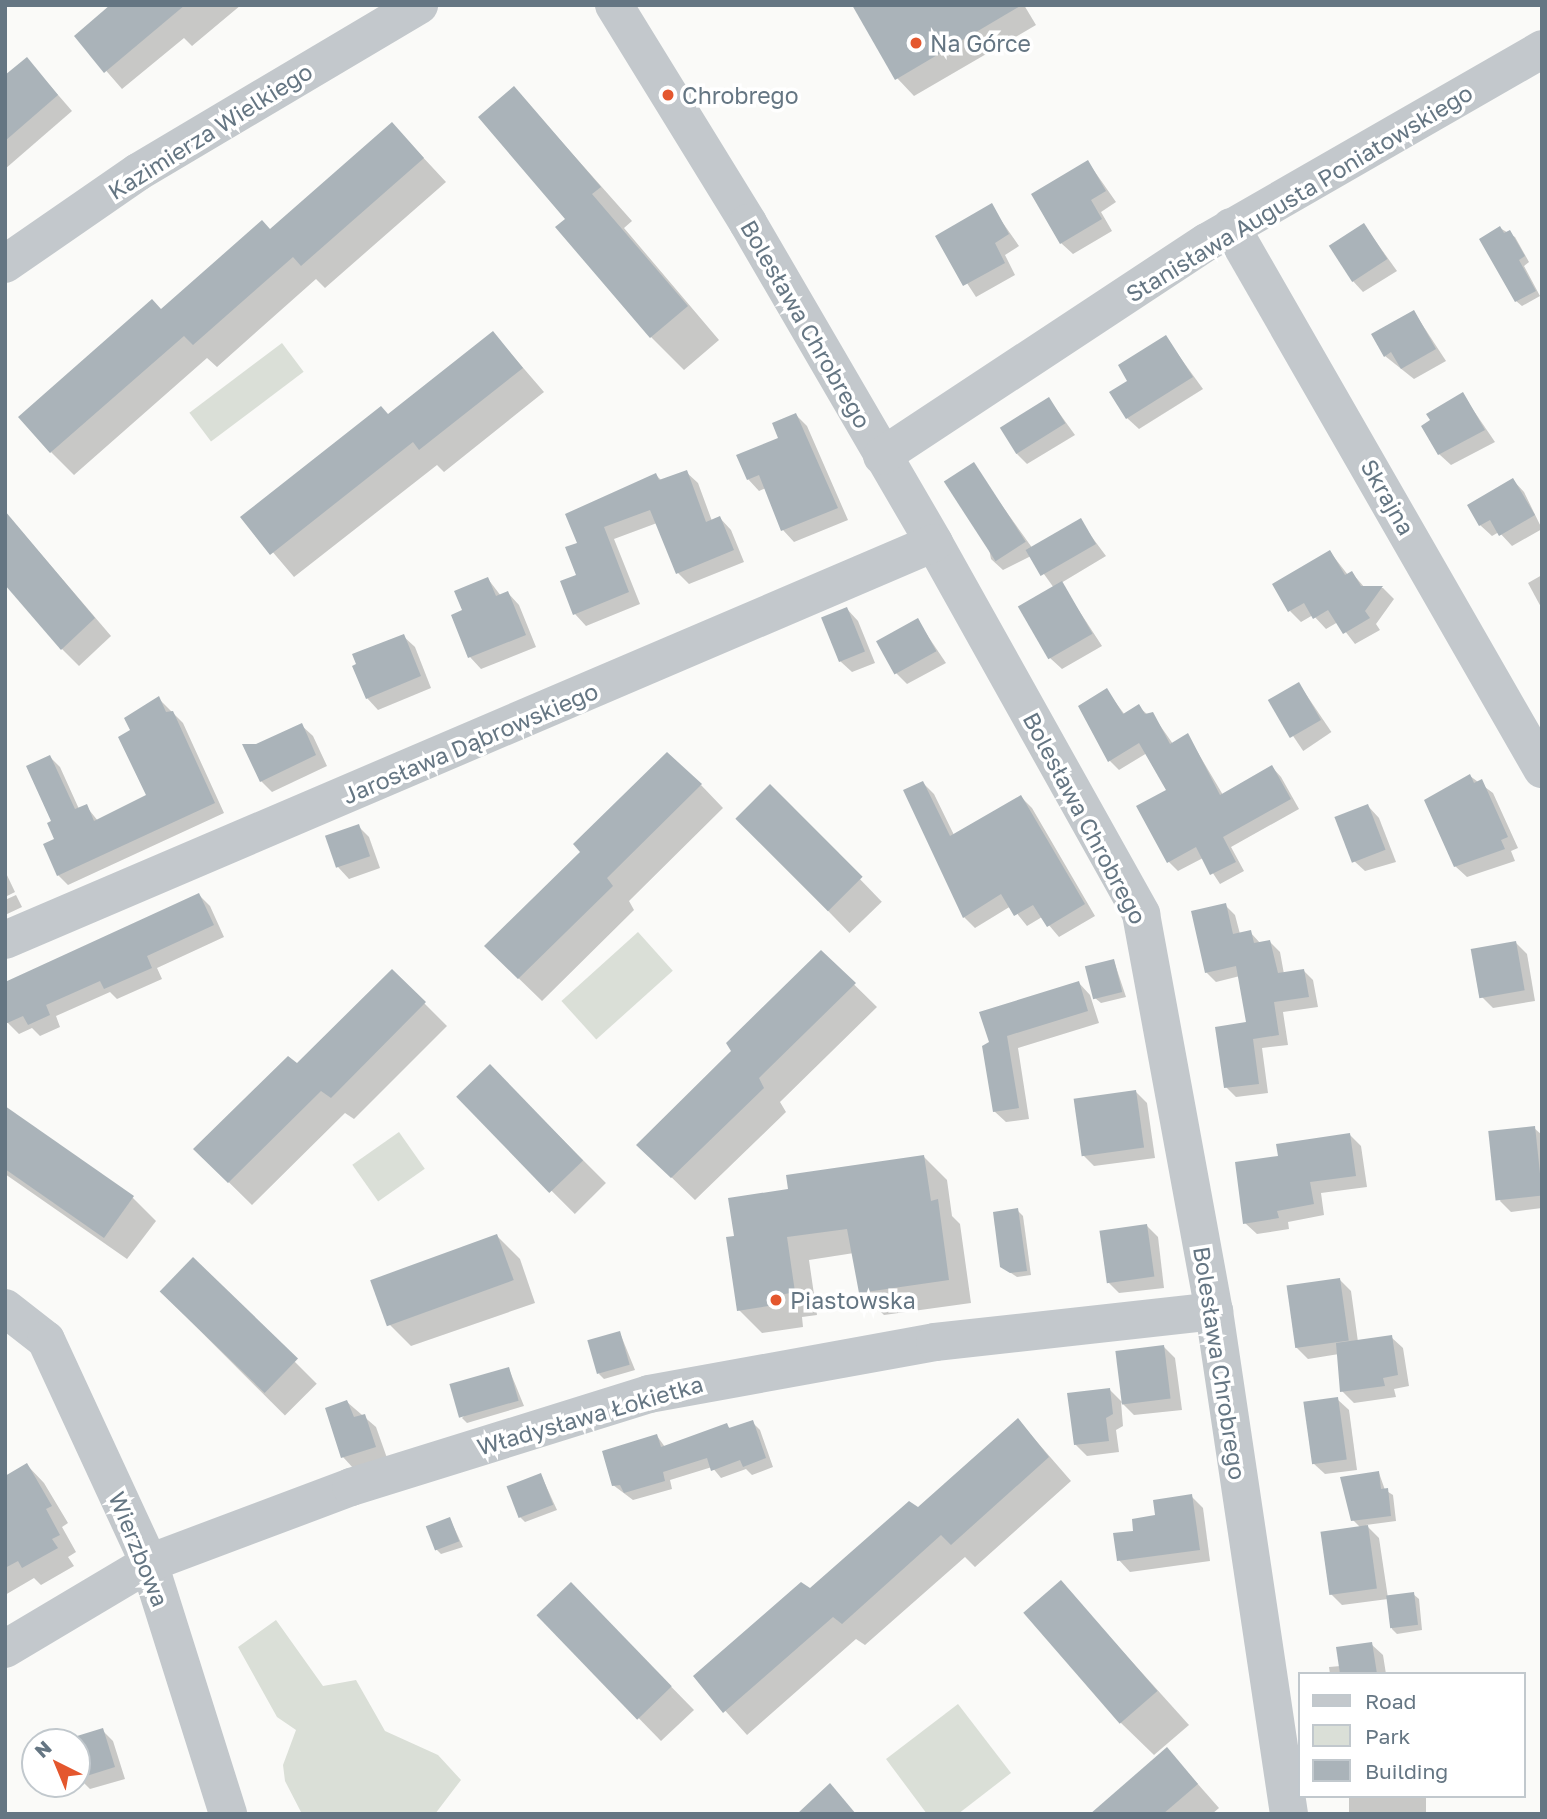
<!DOCTYPE html>
<html>
<head>
<meta charset="utf-8">
<style>
  body { margin:0 }
  #map { position:relative; width:1547px; height:1819px; overflow:hidden; background:#fafaf8; font-family:"Golos Text",sans-serif }
  div>[style] { position:absolute }
  [style*='--x'] { left:calc(var(--x)*1px); top:calc(var(--y)*1px); width:calc(var(--w)*1px); rotate:calc(var(--a)*1deg) }
  .green>* { inset:0; background:#dadfd7; transform-origin:0 0 }
  .shadow>* { inset:0; background:#0003; transform-origin:0 0 }
  .building>* { inset:0; background:#aab3b9; transform-origin:0 0 }
  .minor>* { height:38px; margin:-19px; padding:0 19px; transform-origin:19px; border-radius:19px; background:#c3c8cc }
  .dots>* { width:19px; height:19px; translate:-50% -50%; box-sizing:border-box; border:4px solid #fff; border-radius:50% }
  span { translate:-50% -50%; white-space:nowrap; text-align:center; line-height:1.15; -webkit-text-stroke:7px #fff; paint-order:stroke }
  .poi-label { font-size:23px; color:#657683 }
  .left { translate:0 -50%; text-align:left }
  .street-label { font-size:23px; color:#657683 }
  .frame { position:absolute; inset:0; border:7px solid #657683; pointer-events:none }
  .legend { position:absolute; left:1298px; top:1672px; width:228px; height:126px; box-sizing:border-box; background:#fff; border:2px solid #c1c8cd; margin:0; padding:9px 12px; list-style:none; font-size:21px; color:#657683 }
  .legend li { display:flex; align-items:center; gap:14px; height:35px }
  .legend b { width:35px; border:2px solid #c1c8cd }
  .north { position:absolute; left:21px; top:1728px; width:70px; height:70px; box-sizing:border-box; background:#fff; border:2px solid #c1c8cd; border-radius:50%; rotate:317deg; font-size:19px; font-weight:700; line-height:28px; text-align:center; color:#657683 }
  .north::after { content:''; display:block; margin:auto; width:24px; height:32px; background:#e4572e; clip-path:polygon(50% 0,100% 100%,50% 72%,0 100%) }
</style>
</head>
<body>
<div id="map">
  <div class="green">
    <i style="left:282px;top:343px;width:36px;height:116px;rotate:53deg"></i>
    <i style="left:638px;top:932px;width:52px;height:103px;rotate:48deg"></i>
    <i style="left:399px;top:1132px;width:45px;height:57px;rotate:55deg"></i>
    <i style="clip-path:polygon(276px 1620px,323px 1686px,356px 1680px,385px 1731px,438px 1755px,461px 1780px,435px 1814px,302px 1814px,285px 1781px,283px 1765px,296px 1730px,277px 1717px,238px 1647px)"></i>
    <i style="clip-path:polygon(958px 1704px,1011px 1773px,958px 1814px,927px 1814px,886px 1759px)"></i>
  </div>
  <div class="shadow">
    <i style="clip-path:polygon(113px 5px,241px 5px,192px 46px,184px 38px,122px 89px,76px 36px)"></i>
    <i style="clip-path:polygon(854px 5px,1024px 5px,1036px 25px,914px 96px,897px 78px)"></i>
    <i style="clip-path:polygon(27px 59px,72px 111px,5px 169px,5px 78px)"></i>
    <i style="clip-path:polygon(514px 88px,632px 221px,624px 228px,719px 340px,684px 370px,651px 337px,567px 219px)"></i>
    <i style="clip-path:polygon(392px 124px,446px 182px,325px 288px,316px 279px,217px 367px,207px 358px,74px 475px,51px 452px,161px 311px,271px 231px)"></i>
    <i style="clip-path:polygon(1088px 162px,1116px 202px,1101px 212px,1112px 231px,1073px 254px,1061px 243px)"></i>
    <i style="clip-path:polygon(991px 206px,1019px 246px,1005px 255px,1015px 275px,976px 297px,937px 237px)"></i>
    <i style="clip-path:polygon(1364px 225px,1397px 271px,1363px 292px,1352px 280px)"></i>
    <i style="clip-path:polygon(1500px 228px,1515px 237px,1529px 262px,1524px 266px,1540px 296px,1522px 306px,1516px 301px)"></i>
    <i style="clip-path:polygon(1414px 312px,1446px 361px,1414px 379px,1385px 356px)"></i>
    <i style="clip-path:polygon(493px 333px,544px 392px,444px 472px,437px 465px,294px 577px,243px 517px,388px 415px)"></i>
    <i style="clip-path:polygon(1166px 338px,1203px 389px,1139px 429px,1127px 418px,1129px 382px)"></i>
    <i style="clip-path:polygon(1463px 395px,1495px 442px,1451px 465px,1439px 454px)"></i>
    <i style="clip-path:polygon(1049px 399px,1075px 435px,1027px 464px,1016px 453px)"></i>
    <i style="clip-path:polygon(796px 415px,807px 426px,848px 520px,794px 542px,783px 530px,766px 488px,759px 491px,748px 479px)"></i>
    <i style="clip-path:polygon(973px 465px,1033px 549px,1080px 521px,1106px 556px,1061px 583px,1102px 646px,1062px 669px,1050px 658px,1054px 588px,1031px 556px,1003px 570px,991px 559px)"></i>
    <i style="clip-path:polygon(686px 472px,698px 483px,712px 521px,720px 518px,731px 530px,744px 562px,689px 584px,678px 573px,657px 523px,614px 539px,640px 604px,586px 626px,575px 614px,579px 544px,656px 475px,662px 481px)"></i>
    <i style="clip-path:polygon(1513px 480px,1524px 492px,1542px 529px,1512px 546px,1499px 532px,1492px 536px,1480px 525px)"></i>
    <i style="clip-path:polygon(5px 512px,111px 636px,79px 666px,62px 649px)"></i>
    <i style="clip-path:polygon(1330px 552px,1348px 575px,1352px 573px,1365px 588px,1383px 588px,1394px 599px,1376px 624px,1380px 630px,1355px 644px,1338px 622px,1326px 629px,1313px 615px,1301px 622px,1290px 611px)"></i>
    <i style="clip-path:polygon(1542px 575px,1542px 609px,1528px 583px)"></i>
    <i style="clip-path:polygon(488px 579px,501px 596px,508px 593px,519px 605px,536px 647px,481px 669px,470px 657px,464px 611px)"></i>
    <i style="clip-path:polygon(847px 609px,858px 621px,875px 663px,852px 672px,840px 661px)"></i>
    <i style="clip-path:polygon(917px 620px,946px 663px,907px 684px,896px 673px)"></i>
    <i style="clip-path:polygon(403px 636px,415px 647px,431px 688px,378px 710px,367px 698px)"></i>
    <i style="left:1299px;top:684px;width:58px;height:34px;rotate:56deg"></i>
    <i style="clip-path:polygon(1107px 691px,1125px 715px,1139px 707px,1148px 715px,1152px 714px,1173px 744px,1188px 736px,1223px 795px,1272px 767px,1281px 777px,1299px 809px,1231px 847px,1244px 871px,1220px 884px,1203px 858px,1178px 871px,1169px 862px,1168px 790px,1147px 753px,1119px 770px,1110px 761px)"></i>
    <i style="clip-path:polygon(159px 699px,183px 723px,224px 813px,68px 885px,58px 875px,50px 757px,60px 767px,79px 809px,86px 806px,98px 821px,148px 796px,132px 731px)"></i>
    <i style="clip-path:polygon(301px 725px,313px 736px,327px 766px,272px 792px,261px 781px)"></i>
    <i style="clip-path:polygon(1470px 776px,1493px 793px,1518px 848px,1511px 851px,1515px 861px,1467px 877px,1455px 866px)"></i>
    <i style="clip-path:polygon(923px 783px,934px 794px,954px 835px,1021px 797px,1032px 808px,1095px 916px,1059px 937px,1042px 917px,1027px 926px,1011px 906px,975px 928px,964px 917px)"></i>
    <i style="clip-path:polygon(701px 785px,723px 808px,629px 901px,634px 910px,542px 1001px,509px 969px,583px 852px)"></i>
    <i style="left:770px;top:786px;width:161px;height:45px;rotate:46deg"></i>
    <i style="clip-path:polygon(1368px 806px,1379px 818px,1396px 862px,1365px 871px,1353px 860px)"></i>
    <i style="clip-path:polygon(358px 826px,369px 837px,380px 868px,349px 879px,338px 867px)"></i>
    <i style="clip-path:polygon(5px 871px,15px 892px,5px 897px)"></i>
    <i style="clip-path:polygon(16px 895px,22px 907px,5px 915px,5px 900px)"></i>
    <i style="clip-path:polygon(199px 895px,210px 906px,224px 937px,157px 968px,162px 979px,117px 999px,110px 992px,56px 1016px,60px 1027px,40px 1036px,32px 1028px,19px 1034px,7px 1022px)"></i>
    <i style="clip-path:polygon(1225px 905px,1235px 915px,1240px 934px,1250px 932px,1261px 944px,1270px 942px,1280px 952px,1284px 974px,1303px 970px,1313px 980px,1318px 1007px,1283px 1012px,1288px 1045px,1262px 1048px,1268px 1093px,1236px 1097px,1226px 1087px,1248px 1024px,1240px 976px,1216px 982px,1206px 972px)"></i>
    <i style="clip-path:polygon(1516px 943px,1527px 954px,1535px 1001px,1493px 1008px,1482px 997px)"></i>
    <i style="clip-path:polygon(821px 952px,877px 1007px,780px 1102px,786px 1112px,695px 1200px,638px 1145px,733px 1052px)"></i>
    <i style="clip-path:polygon(1114px 961px,1126px 997px,1101px 1003px,1095px 998px)"></i>
    <i style="clip-path:polygon(1079px 983px,1090px 995px,1099px 1023px,1018px 1048px,1029px 1119px,1006px 1122px,994px 1111px,984px 1047px)"></i>
    <i style="clip-path:polygon(424px 1003px,447px 1026px,354px 1119px,345px 1113px,252px 1205px,195px 1149px,298px 1065px)"></i>
    <i style="left:490px;top:1067px;width:164px;height:44px;rotate:45deg"></i>
    <i style="clip-path:polygon(1136px 1092px,1147px 1103px,1155px 1158px,1094px 1166px,1083px 1155px)"></i>
    <i style="clip-path:polygon(5px 1124px,133px 1198px,156px 1221px,127px 1259px,5px 1174px)"></i>
    <i style="clip-path:polygon(1534px 1128px,1542px 1135px,1542px 1208px,1511px 1212px,1500px 1201px)"></i>
    <i style="clip-path:polygon(1349px 1134px,1361px 1146px,1367px 1187px,1321px 1193px,1324px 1215px,1288px 1222px,1289px 1229px,1257px 1234px,1245px 1223px,1279px 1158px)"></i>
    <i style="clip-path:polygon(924px 1157px,947px 1180px,952px 1216px,960px 1224px,971px 1303px,884px 1315px,861px 1292px,854px 1253px,809px 1260px,817px 1315px,802px 1317px,803px 1327px,762px 1333px,739px 1310px,736px 1238px,790px 1191px)"></i>
    <i style="clip-path:polygon(1017px 1210px,1023px 1216px,1031px 1275px,1017px 1277px,1002px 1267px)"></i>
    <i style="clip-path:polygon(1147px 1226px,1158px 1237px,1164px 1288px,1119px 1293px,1108px 1282px)"></i>
    <i style="clip-path:polygon(497px 1236px,520px 1259px,535px 1303px,411px 1346px,388px 1323px)"></i>
    <i style="left:193px;top:1260px;width:175px;height:45px;rotate:45deg"></i>
    <i style="clip-path:polygon(1340px 1280px,1351px 1291px,1358px 1342px,1391px 1337px,1403px 1348px,1409px 1386px,1394px 1389px,1396px 1397px,1354px 1403px,1342px 1391px,1339px 1354px,1308px 1359px,1296px 1347px)"></i>
    <i style="clip-path:polygon(620px 1333px,635px 1370px,604px 1379px,599px 1374px)"></i>
    <i style="clip-path:polygon(1164px 1347px,1175px 1358px,1182px 1410px,1134px 1415px,1121px 1402px,1123px 1426px,1116px 1430px,1119px 1452px,1087px 1456px,1075px 1444px,1110px 1390px,1122px 1402px)"></i>
    <i style="clip-path:polygon(509px 1369px,524px 1406px,467px 1423px,462px 1418px)"></i>
    <i style="clip-path:polygon(1337px 1399px,1349px 1410px,1357px 1470px,1325px 1474px,1313px 1463px)"></i>
    <i style="clip-path:polygon(347px 1402px,376px 1427px,387px 1458px,354px 1469px,343px 1457px)"></i>
    <i style="clip-path:polygon(1018px 1420px,1071px 1481px,975px 1567px,965px 1557px,865px 1645px,856px 1639px,747px 1735px,695px 1677px,918px 1509px)"></i>
    <i style="clip-path:polygon(752px 1422px,760px 1430px,773px 1467px,752px 1475px,746px 1469px,721px 1478px,712px 1467px,670px 1480px,672px 1489px,633px 1500px,613px 1485px,657px 1436px,665px 1447px,726px 1425px,731px 1429px)"></i>
    <i style="clip-path:polygon(27px 1465px,44px 1483px,68px 1523px,62px 1527px,76px 1552px,68px 1557px,74px 1566px,41px 1585px,34px 1578px,5px 1595px,5px 1478px)"></i>
    <i style="clip-path:polygon(1379px 1473px,1385px 1490px,1393px 1495px,1396px 1521px,1366px 1525px,1379px 1538px,1388px 1598px,1413px 1594px,1419px 1599px,1422px 1630px,1397px 1634px,1392px 1629px,1388px 1599px,1342px 1605px,1331px 1594px,1360px 1527px,1353px 1520px)"></i>
    <i style="clip-path:polygon(541px 1475px,557px 1510px,525px 1522px,520px 1517px)"></i>
    <i style="clip-path:polygon(1191px 1496px,1203px 1508px,1210px 1561px,1130px 1572px,1119px 1560px,1135px 1532px)"></i>
    <i style="clip-path:polygon(450px 1519px,463px 1547px,441px 1554px,436px 1549px)"></i>
    <i style="clip-path:polygon(1061px 1583px,1189px 1725px,1154px 1755px,1121px 1723px)"></i>
    <i style="clip-path:polygon(593px 1607px,694px 1710px,661px 1741px,539px 1616px)"></i>
    <i style="clip-path:polygon(1371px 1644px,1383px 1655px,1386px 1674px,1330px 1674px,1329px 1667px,1341px 1666px)"></i>
    <i style="clip-path:polygon(102px 1730px,113px 1741px,125px 1779px,90px 1789px,83px 1782px,77px 1784px,77px 1742px,69px 1742px)"></i>
    <i style="clip-path:polygon(1167px 1749px,1219px 1808px,1212px 1814px,1093px 1814px)"></i>
    <i style="left:1349px;top:1796px;width:77px;height:20px"></i>
  </div>
  <div class="building">
    <i style="clip-path:polygon(110px 5px,185px 5px,104px 73px,74px 36px)"></i>
    <i style="clip-path:polygon(852px 5px,1022px 5px,895px 80px)"></i>
    <i style="clip-path:polygon(27px 57px,58px 95px,5px 141px,5px 75px)"></i>
    <i style="clip-path:polygon(514px 86px,601px 187px,592px 194px,688px 306px,650px 338px,555px 227px,565px 219px,478px 117px)"></i>
    <i style="clip-path:polygon(392px 122px,424px 158px,301px 266px,293px 257px,193px 345px,184px 336px,50px 453px,18px 417px,152px 299px,161px 309px,262px 220px,270px 229px)"></i>
    <i style="clip-path:polygon(1088px 160px,1106px 191px,1091px 200px,1102px 219px,1060px 244px,1031px 194px)"></i>
    <i style="clip-path:polygon(992px 203px,1009px 234px,995px 243px,1005px 263px,963px 286px,935px 236px)"></i>
    <i style="left:1364px;top:223px;width:43px;height:42px;rotate:57deg"></i>
    <i style="clip-path:polygon(1500px 226px,1504px 233px,1510px 230px,1525px 256px,1519px 260px,1536px 291px,1515px 302px,1479px 239px)"></i>
    <i style="clip-path:polygon(1414px 310px,1436px 349px,1401px 369px,1391px 352px,1384px 357px,1371px 334px)"></i>
    <i style="clip-path:polygon(493px 331px,523px 368px,419px 450px,413px 442px,270px 555px,240px 517px,381px 406px,388px 414px)"></i>
    <i style="clip-path:polygon(1166px 335px,1193px 377px,1126px 419px,1109px 392px,1127px 381px,1118px 365px)"></i>
    <i style="clip-path:polygon(1463px 392px,1485px 430px,1438px 455px,1421px 426px,1430px 420px,1426px 414px)"></i>
    <i style="left:1049px;top:397px;width:31px;height:58px;rotate:58deg"></i>
    <i style="clip-path:polygon(796px 413px,838px 508px,781px 531px,759px 475px,747px 480px,736px 455px,778px 438px,772px 423px)"></i>
    <i style="left:974px;top:462px;width:95px;height:36px;rotate:57deg"></i>
    <i style="clip-path:polygon(687px 470px,706px 522px,720px 516px,734px 550px,676px 574px,650px 510px,604px 527px,629px 592px,573px 615px,560px 581px,576px 575px,565px 547px,577px 543px,565px 514px,656px 473px,659px 480px)"></i>
    <i style="clip-path:polygon(1513px 478px,1535px 515px,1499px 536px,1490px 520px,1479px 526px,1467px 505px)"></i>
    <i style="clip-path:polygon(5px 511px,95px 618px,61px 650px,5px 585px)"></i>
    <i style="left:1081px;top:518px;width:30px;height:64px;rotate:60deg"></i>
    <i style="clip-path:polygon(1330px 550px,1345px 575px,1352px 571px,1361px 586px,1383px 586px,1365px 611px,1370px 618px,1343px 634px,1328px 610px,1313px 619px,1304px 603px,1288px 612px,1272px 584px)"></i>
    <i style="clip-path:polygon(488px 577px,496px 596px,508px 591px,526px 635px,468px 658px,451px 615px,462px 610px,454px 591px)"></i>
    <i style="left:1062px;top:581px;width:61px;height:51px;rotate:60deg"></i>
    <i style="left:847px;top:607px;width:48px;height:28px;rotate:68deg"></i>
    <i style="left:918px;top:618px;width:38px;height:48px;rotate:61deg"></i>
    <i style="clip-path:polygon(404px 634px,421px 676px,366px 699px,352px 666px,356px 664px,352px 654px)"></i>
    <i style="left:1299px;top:682px;width:44px;height:36px;rotate:60deg"></i>
    <i style="clip-path:polygon(1107px 688px,1123px 714px,1139px 704px,1145px 714px,1153px 712px,1170px 744px,1188px 733px,1220px 795px,1272px 765px,1291px 799px,1223px 837px,1236px 862px,1210px 875px,1196px 847px,1167px 863px,1136px 806px,1166px 790px,1139px 743px,1108px 762px,1078px 706px)"></i>
    <i style="clip-path:polygon(159px 696px,166px 712px,173px 711px,215px 803px,57px 876px,43px 844px,54px 839px,47px 823px,51px 821px,26px 766px,50px 755px,75px 809px,87px 804px,94px 821px,146px 795px,118px 737px,130px 730px,124px 718px)"></i>
    <i style="clip-path:polygon(302px 723px,316px 755px,260px 782px,242px 744px,256px 744px)"></i>
    <i style="clip-path:polygon(667px 752px,702px 784px,607px 878px,613px 886px,518px 979px,484px 946px,580px 852px,573px 844px)"></i>
    <i style="clip-path:polygon(1470px 774px,1474px 783px,1482px 779px,1508px 837px,1501px 840px,1505px 849px,1454px 867px,1424px 800px)"></i>
    <i style="clip-path:polygon(923px 781px,950px 836px,1021px 795px,1085px 904px,1047px 927px,1033px 905px,1014px 916px,1001px 894px,963px 918px,903px 790px)"></i>
    <i style="left:770px;top:784px;width:131px;height:49px;rotate:45deg"></i>
    <i style="left:1368px;top:804px;width:49px;height:36px;rotate:69deg"></i>
    <i style="left:359px;top:824px;width:34px;height:36px;rotate:71deg"></i>
    <i style="clip-path:polygon(199px 893px,214px 925px,147px 956px,152px 968px,104px 989px,100px 981px,46px 1005px,50px 1015px,28px 1025px,23px 1016px,5px 1024px,5px 982px)"></i>
    <i style="clip-path:polygon(1226px 903px,1233px 934px,1251px 930px,1254px 943px,1270px 940px,1278px 973px,1304px 969px,1309px 997px,1274px 1002px,1279px 1035px,1253px 1039px,1259px 1084px,1224px 1088px,1215px 1027px,1246px 1022px,1236px 966px,1205px 973px,1191px 911px)"></i>
    <i style="left:1516px;top:941px;width:50px;height:46px;rotate:80deg"></i>
    <i style="clip-path:polygon(821px 950px,856px 983px,759px 1078px,764px 1088px,671px 1178px,636px 1145px,731px 1051px,726px 1043px)"></i>
    <i style="left:1114px;top:959px;width:34px;height:30px;rotate:76deg"></i>
    <i style="clip-path:polygon(392px 969px,426px 1002px,331px 1098px,321px 1091px,228px 1183px,193px 1149px,288px 1056px,297px 1063px)"></i>
    <i style="clip-path:polygon(1079px 981px,1088px 1011px,1007px 1036px,1019px 1108px,993px 1112px,982px 1046px,989px 1042px,979px 1012px)"></i>
    <i style="left:490px;top:1064px;width:134px;height:47px;rotate:46deg"></i>
    <i style="left:1136px;top:1090px;width:58px;height:63px;rotate:82deg"></i>
    <i style="clip-path:polygon(5px 1106px,134px 1196px,104px 1238px,5px 1169px)"></i>
    <i style="left:1535px;top:1126px;width:70px;height:47px;rotate:84deg"></i>
    <i style="clip-path:polygon(1350px 1133px,1356px 1176px,1310px 1182px,1314px 1204px,1277px 1211px,1279px 1218px,1243px 1224px,1235px 1162px,1278px 1156px,1276px 1144px)"></i>
    <i style="clip-path:polygon(924px 1155px,931px 1201px,938px 1199px,949px 1280px,859px 1293px,847px 1229px,787px 1237px,795px 1292px,780px 1295px,781px 1304px,737px 1311px,726px 1237px,734px 1236px,728px 1198px,788px 1189px,786px 1175px)"></i>
    <i style="clip-path:polygon(1018px 1208px,1027px 1271px,1010px 1273px,1000px 1267px,993px 1212px)"></i>
    <i style="left:1147px;top:1224px;width:53px;height:48px;rotate:82deg"></i>
    <i style="left:497px;top:1234px;width:49px;height:135px;rotate:70deg"></i>
    <i style="left:193px;top:1257px;width:146px;height:48px;rotate:44deg"></i>
    <i style="left:1340px;top:1278px;width:63px;height:54px;rotate:82deg"></i>
    <i style="left:620px;top:1331px;width:35px;height:34px;rotate:74deg"></i>
    <i style="clip-path:polygon(1392px 1335px,1398px 1375px,1383px 1378px,1385px 1386px,1340px 1392px,1336px 1343px)"></i>
    <i style="left:1164px;top:1345px;width:54px;height:49px;rotate:83deg"></i>
    <i style="left:509px;top:1367px;width:35px;height:62px;rotate:74deg"></i>
    <i style="clip-path:polygon(1110px 1388px,1113px 1414px,1106px 1418px,1109px 1441px,1074px 1445px,1067px 1393px)"></i>
    <i style="left:1338px;top:1397px;width:63px;height:35px;rotate:82deg"></i>
    <i style="clip-path:polygon(347px 1400px,354px 1417px,365px 1414px,376px 1447px,341px 1458px,325px 1408px)"></i>
    <i style="clip-path:polygon(1018px 1418px,1049px 1457px,951px 1545px,941px 1535px,842px 1624px,833px 1617px,723px 1713px,693px 1676px,801px 1582px,810px 1588px,909px 1501px,918px 1507px)"></i>
    <i style="clip-path:polygon(753px 1420px,766px 1458px,743px 1467px,740px 1460px,711px 1471px,707px 1458px,663px 1472px,665px 1481px,624px 1493px,620px 1485px,612px 1486px,602px 1451px,657px 1434px,661px 1447px,727px 1423px,729px 1428px)"></i>
    <i style="clip-path:polygon(27px 1463px,52px 1506px,46px 1509px,60px 1535px,52px 1539px,58px 1548px,22px 1568px,18px 1561px,5px 1568px,5px 1476px)"></i>
    <i style="clip-path:polygon(1379px 1471px,1381px 1489px,1388px 1488px,1391px 1516px,1351px 1521px,1340px 1477px)"></i>
    <i style="left:541px;top:1473px;width:34px;height:37px;rotate:69deg"></i>
    <i style="clip-path:polygon(1192px 1494px,1200px 1550px,1117px 1561px,1113px 1533px,1133px 1531px,1132px 1519px,1155px 1515px,1153px 1500px)"></i>
    <i style="left:450px;top:1517px;width:26px;height:26px;rotate:69deg"></i>
    <i style="left:1368px;top:1525px;width:64px;height:48px;rotate:82deg"></i>
    <i style="left:1061px;top:1580px;width:147px;height:50px;rotate:49deg"></i>
    <i style="left:571px;top:1582px;width:145px;height:48px;rotate:46deg"></i>
    <i style="left:1414px;top:1592px;width:33px;height:28px;rotate:83deg"></i>
    <i style="clip-path:polygon(1372px 1642px,1377px 1674px,1340px 1674px,1336px 1647px)"></i>
    <i style="clip-path:polygon(103px 1728px,115px 1767px,77px 1779px,77px 1736px)"></i>
    <i style="clip-path:polygon(1167px 1747px,1198px 1784px,1163px 1814px,1090px 1814px)"></i>
    <i style="clip-path:polygon(830px 1783px,856px 1814px,797px 1814px)"></i>
  </div>
  <div class="minor">
    <i style="--x:614;--y:5;--w:256;--a:58.4"></i>
    <i style="--x:748;--y:223;--w:370;--a:59.8"></i>
    <i style="--x:934;--y:543;--w:425;--a:60.8"></i>
    <i style="--x:1141;--y:914;--w:404;--a:79.6"></i>
    <i style="--x:1214;--y:1311;--w:509;--a:81.52"></i>
    <i style="--x:1231;--y:227;--w:625;--a:60.15"></i>
    <i style="--x:5;--y:264;--w:162;--a:-34.7"></i>
    <i style="--x:138;--y:172;--w:327;--a:-30.7"></i>
    <i style="--x:882;--y:456;--w:389;--a:-33.4"></i>
    <i style="--x:1207;--y:242;--w:387;--a:-29.9"></i>
    <i style="--x:5;--y:940;--w:1010;--a:-23.14"></i>
    <i style="--x:5;--y:1308;--w:52;--a:38"></i>
    <i style="--x:46;--y:1340;--w:246;--a:65.2"></i>
    <i style="--x:149;--y:1563;--w:263;--a:72.5"></i>
    <i style="--x:5;--y:1649;--w:168;--a:-30.8"></i>
    <i style="--x:149;--y:1563;--w:216;--a:-20.6"></i>
    <i style="--x:351;--y:1487;--w:312;--a:-17.3"></i>
    <i style="--x:649;--y:1394;--w:291;--a:-10.3"></i>
    <i style="--x:935;--y:1342;--w:281;--a:-6.3"></i>
  </div>
  <div class="dots">
    <i style="left:916px;top:43px;background:#e4572e"></i>
    <i style="left:668px;top:95px;background:#e4572e"></i>
    <i style="left:776px;top:1300px;background:#e4572e"></i>
  </div>
  <div class="poi-label">
    <span class="left" style="left:930px;top:43px">Na Górce</span>
    <span class="left" style="left:682px;top:95px">Chrobrego</span>
    <span class="left" style="left:790px;top:1300px">Piastowska</span>
  </div>
  <div class="street-label">
    <span style="left:210px;top:131px;rotate:-32deg">Kazimierza Wielkiego</span>
    <span style="left:1299px;top:193px;rotate:-31deg">Stanisława Augusta Poniatowskiego</span>
    <span style="left:806px;top:324px;rotate:60deg">Bolesława Chrobrego</span>
    <span style="left:1388px;top:497px;rotate:60deg">Skrajna</span>
    <span style="left:470px;top:743px;rotate:-23deg">Jarosława Dąbrowskiego</span>
    <span style="left:1085px;top:818px;rotate:62deg">Bolesława Chrobrego</span>
    <span style="left:1220px;top:1363px;rotate:81deg">Bolesława Chrobrego</span>
    <span style="left:590px;top:1415px;rotate:-16deg">Władysława Łokietka</span>
    <span style="left:139px;top:1549px;rotate:68deg">Wierzbowa</span>
  </div>
  <div class="frame"></div>
  <ul class="legend">
  <li><b style="height:9px;background:#c3c8cc"></b>Road</li>
  <li><b style="height:19px;background:#dadfd7"></b>Park</li>
  <li><b style="height:19px;background:#aab3b9"></b>Building</li>
  </ul>
  <div class="north">N</div>
</div>
</body>
</html>
